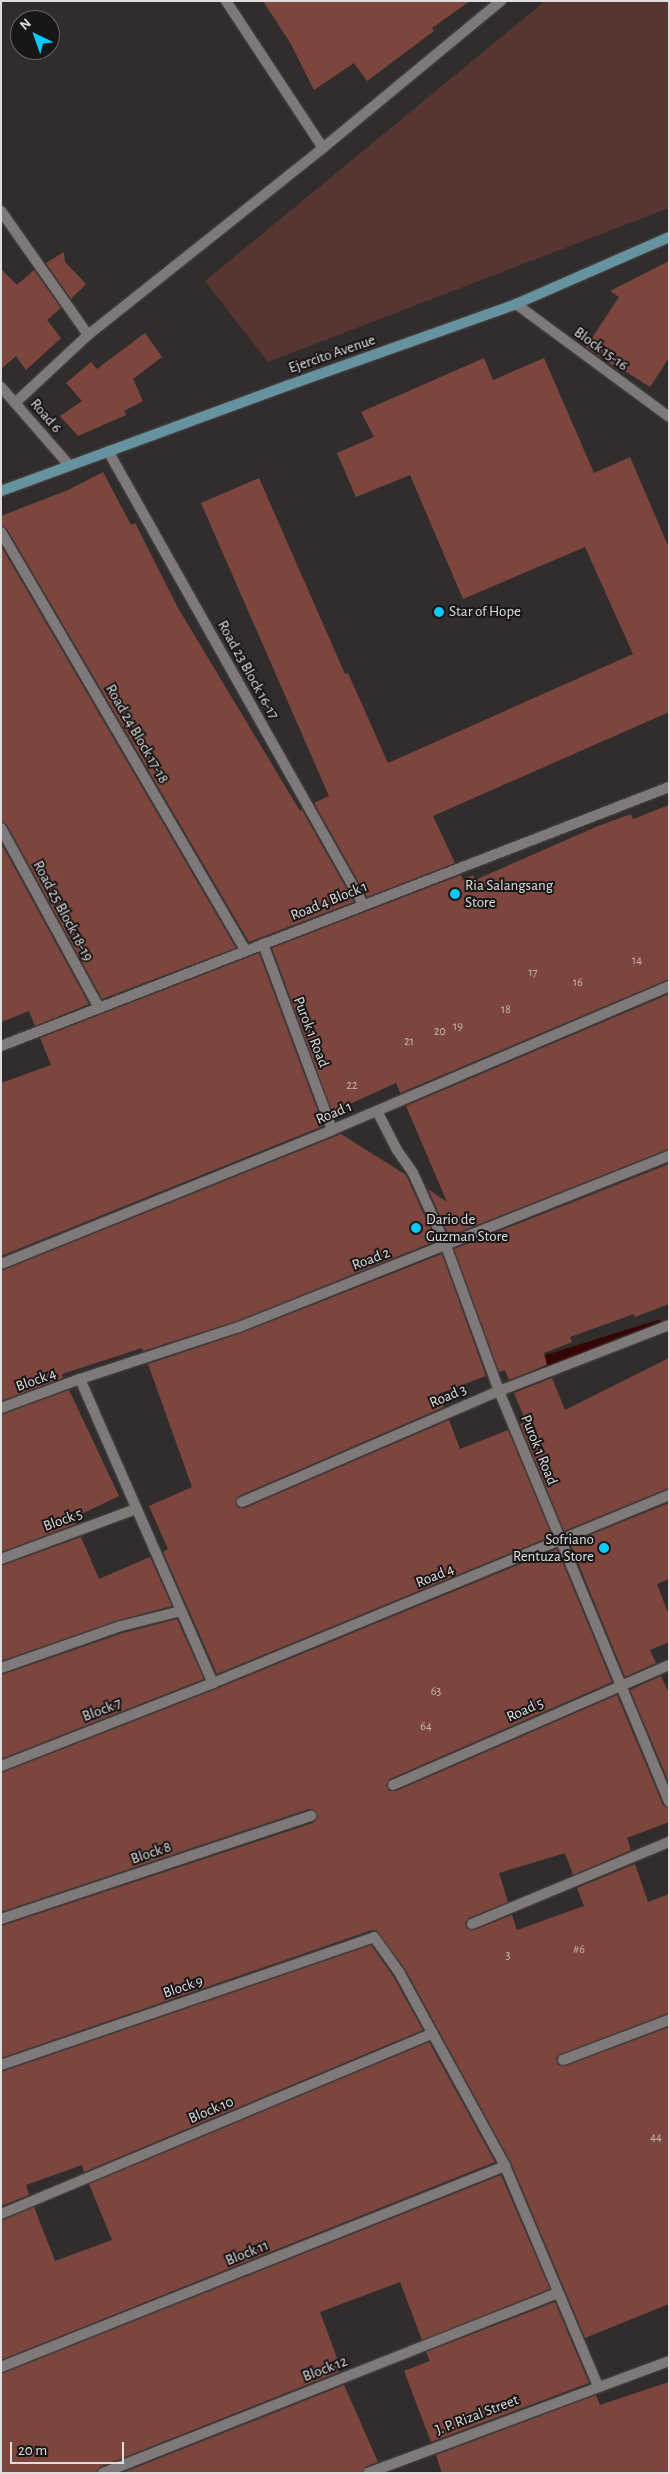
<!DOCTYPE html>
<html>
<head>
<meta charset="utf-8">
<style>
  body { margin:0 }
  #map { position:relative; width:670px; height:2474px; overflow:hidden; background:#322d2d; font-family:"Alegreya Sans",sans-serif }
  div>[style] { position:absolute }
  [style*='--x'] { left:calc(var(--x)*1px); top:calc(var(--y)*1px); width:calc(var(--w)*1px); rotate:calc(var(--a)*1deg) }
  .green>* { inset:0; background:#573530 }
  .stream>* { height:11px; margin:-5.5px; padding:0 5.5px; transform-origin:5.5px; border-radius:5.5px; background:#340503 }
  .building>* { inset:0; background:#7c463e }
  .roads { filter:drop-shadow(0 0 1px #4d4a49) drop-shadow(0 0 1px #4d4a49) }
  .service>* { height:10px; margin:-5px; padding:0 5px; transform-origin:5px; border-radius:5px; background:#7f7a79 }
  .minor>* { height:10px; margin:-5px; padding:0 5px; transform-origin:5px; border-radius:5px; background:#7f7a79 }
  .secondary>* { height:10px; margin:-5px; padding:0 5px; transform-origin:5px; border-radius:5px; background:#6693a0 }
  .dots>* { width:14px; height:14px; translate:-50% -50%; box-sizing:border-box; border:2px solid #181616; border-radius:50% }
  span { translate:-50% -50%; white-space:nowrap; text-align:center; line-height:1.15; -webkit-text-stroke:4px #181616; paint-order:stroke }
  .number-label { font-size:12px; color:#c7b7b5 }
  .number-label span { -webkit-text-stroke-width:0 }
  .street-label { font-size:15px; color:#e0dddd }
  .poi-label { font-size:15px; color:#e0dddd }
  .left { translate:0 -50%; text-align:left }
  .right { translate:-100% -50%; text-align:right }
  .frame { position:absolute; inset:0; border:2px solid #e0dddd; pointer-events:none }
  .north { position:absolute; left:10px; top:10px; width:50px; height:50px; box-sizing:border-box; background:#181616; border:1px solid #686666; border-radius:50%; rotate:318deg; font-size:14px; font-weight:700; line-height:20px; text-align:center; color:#e0dddd }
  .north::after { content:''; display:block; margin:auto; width:18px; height:22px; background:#09cafa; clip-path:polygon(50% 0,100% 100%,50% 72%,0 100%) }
  .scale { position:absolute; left:10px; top:2442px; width:114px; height:22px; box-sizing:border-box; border:2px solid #e0dddd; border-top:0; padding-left:6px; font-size:15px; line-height:18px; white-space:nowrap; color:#e0dddd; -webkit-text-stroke:4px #181616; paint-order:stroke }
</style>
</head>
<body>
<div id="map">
  <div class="green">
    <i style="clip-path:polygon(545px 1px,669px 1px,669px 208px,268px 362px,205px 281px)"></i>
  </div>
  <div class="stream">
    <i style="--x:533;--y:1364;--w:131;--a:-17.3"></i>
  </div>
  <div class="building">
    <i style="clip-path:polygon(263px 1px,470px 1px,432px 28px,434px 31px,367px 81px,354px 63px,314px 90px,291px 44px)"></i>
    <i style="clip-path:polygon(64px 252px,65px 262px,86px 284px,71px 299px,46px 263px)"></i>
    <i style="clip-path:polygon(669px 261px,669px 358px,650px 387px,617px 366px,616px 368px,586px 347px,619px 297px,610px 291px)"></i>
    <i style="clip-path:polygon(1px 269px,17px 285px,34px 270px,61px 308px,47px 320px,61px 338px,26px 370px,16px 356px,1px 369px)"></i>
    <i style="clip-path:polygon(145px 333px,162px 357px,133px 379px,143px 401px,124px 411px,126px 415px,78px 436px,60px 416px,82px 401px,66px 383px,91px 362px,97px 369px)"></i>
    <i style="clip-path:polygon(484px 358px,493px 380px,544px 358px,594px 473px,630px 457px,669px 548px,669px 712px,433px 816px,455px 863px,367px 897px,314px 803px,329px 796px,201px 503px,259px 478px,345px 674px,348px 673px,388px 763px,633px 654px,585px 547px,463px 599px,410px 475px,356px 497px,337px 453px,374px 437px,361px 412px)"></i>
    <i style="clip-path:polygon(103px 472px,131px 525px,135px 523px,178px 608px,300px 811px,302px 810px,354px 902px,249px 942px,7px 529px,1px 525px,1px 516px,68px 490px)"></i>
    <i style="clip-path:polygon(1px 546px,236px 948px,102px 999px,7px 825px,1px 821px)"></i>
    <i style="clip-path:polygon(669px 805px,669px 979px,400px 1093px,396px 1083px,332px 1112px,272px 948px,461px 875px,463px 880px,473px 875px,475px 880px,598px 826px,631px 814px,633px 819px)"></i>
    <i style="clip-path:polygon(1px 843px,89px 1004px,35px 1026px,29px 1011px,1px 1022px)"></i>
    <i style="clip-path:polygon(259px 953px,320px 1117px,317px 1118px,323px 1126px,1px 1256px,1px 1083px,51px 1065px,40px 1038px)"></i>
    <i style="clip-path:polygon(669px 994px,669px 1149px,449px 1236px,428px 1189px,447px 1202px,406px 1106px)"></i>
    <i style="clip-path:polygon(341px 1134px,406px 1175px,436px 1241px,237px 1321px,143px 1351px,142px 1348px,62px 1374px,63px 1378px,1px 1401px,1px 1271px)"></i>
    <i style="clip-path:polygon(669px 1164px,669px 1304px,635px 1317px,634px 1314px,570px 1337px,572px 1342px,544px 1353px,547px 1365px,509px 1380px,505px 1370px,499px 1372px,454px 1249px)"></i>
    <i style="clip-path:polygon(442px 1254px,486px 1376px,438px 1394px,444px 1407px,239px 1496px,236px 1504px,238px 1508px,245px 1508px,449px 1420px,460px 1449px,508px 1430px,552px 1536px,217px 1674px,163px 1552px,168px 1549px,149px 1506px,192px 1487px,148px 1364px,241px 1333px)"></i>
    <i style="clip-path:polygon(669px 1358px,669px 1488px,564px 1531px,520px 1424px,526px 1422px,514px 1393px,552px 1378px,565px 1410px)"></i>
    <i style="clip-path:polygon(69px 1390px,119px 1496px,73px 1518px,76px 1524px,1px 1552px,1px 1415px)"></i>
    <i style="clip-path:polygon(669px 1503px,669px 1579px,657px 1584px,669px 1615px,669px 1642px,650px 1650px,656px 1663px,625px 1677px,570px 1543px)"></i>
    <i style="clip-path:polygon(81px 1537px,99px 1579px,150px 1557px,172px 1606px,119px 1620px,1px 1661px,1px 1566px)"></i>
    <i style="clip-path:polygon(557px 1549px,612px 1682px,390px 1779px,386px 1785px,389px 1791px,396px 1791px,617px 1695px,663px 1805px,669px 1809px,669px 1822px,627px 1838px,631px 1850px,573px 1875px,565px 1853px,499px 1873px,508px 1902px,469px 1918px,465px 1923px,467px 1929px,474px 1930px,512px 1915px,517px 1930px,584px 1906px,577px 1888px,635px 1864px,648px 1902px,669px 1894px,669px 2013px,561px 2054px,556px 2058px,558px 2065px,565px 2066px,669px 2027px,669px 2304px,585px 2338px,511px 2163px,405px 1969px,377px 1931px,372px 1930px,1px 2058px,1px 1926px,313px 1823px,318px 1817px,315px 1811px,309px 1809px,1px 1912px,1px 1773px,216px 1689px)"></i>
    <i style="clip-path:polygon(177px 1619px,204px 1679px,1px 1759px,1px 1675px,123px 1633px)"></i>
    <i style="clip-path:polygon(661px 1676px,669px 1693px,669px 1783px,630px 1690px)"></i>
    <i style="clip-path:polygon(371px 1945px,393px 1976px,423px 2030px,84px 2172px,82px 2165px,26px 2185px,29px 2195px,1px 2206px,1px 2072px)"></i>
    <i style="clip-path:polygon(429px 2042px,495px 2162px,1px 2360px,1px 2221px,34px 2207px,55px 2261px,112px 2240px,89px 2184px)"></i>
    <i style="clip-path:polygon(501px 2175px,550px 2289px,422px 2340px,400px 2282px,320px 2312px,338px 2361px,335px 2363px,339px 2372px,100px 2467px,96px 2473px,1px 2473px,1px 2374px)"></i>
    <i style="clip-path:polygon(555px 2302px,589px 2383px,431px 2442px,404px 2371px,430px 2361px,426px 2352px)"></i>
    <i style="clip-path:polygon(669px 2382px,669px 2473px,442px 2473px,436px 2455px,596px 2395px,600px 2405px)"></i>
    <i style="clip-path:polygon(344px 2385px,378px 2462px,365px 2467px,361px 2473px,122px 2473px)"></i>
  </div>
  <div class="roads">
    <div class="service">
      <i style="--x:1;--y:1668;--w:127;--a:-19.3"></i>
      <i style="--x:121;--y:1626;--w:62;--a:-14"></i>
    </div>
    <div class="minor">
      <i style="--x:226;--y:1;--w:176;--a:56.6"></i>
      <i style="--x:1;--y:211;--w:151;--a:54.9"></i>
      <i style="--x:516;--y:304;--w:190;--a:36.4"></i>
      <i style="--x:1;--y:387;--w:103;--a:48.9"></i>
      <i style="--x:15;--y:403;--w:100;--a:-43"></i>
      <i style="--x:88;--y:335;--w:300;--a:-38.5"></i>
      <i style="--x:323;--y:148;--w:231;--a:-39.6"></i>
      <i style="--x:108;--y:451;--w:520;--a:60.62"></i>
      <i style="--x:1;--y:532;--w:485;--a:59.7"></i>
      <i style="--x:1;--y:828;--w:205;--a:61.4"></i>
      <i style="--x:263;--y:944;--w:198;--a:69.6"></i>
      <i style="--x:1;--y:1046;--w:716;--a:-21.19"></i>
      <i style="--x:377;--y:1111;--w:44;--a:62.9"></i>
      <i style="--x:397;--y:1150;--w:28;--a:55"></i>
      <i style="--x:413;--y:1173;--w:80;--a:65.7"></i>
      <i style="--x:446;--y:1246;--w:154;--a:69.9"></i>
      <i style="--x:499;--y:1391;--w:445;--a:67.5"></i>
      <i style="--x:1;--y:1264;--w:357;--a:-22"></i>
      <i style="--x:332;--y:1130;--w:366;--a:-23.1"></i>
      <i style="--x:80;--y:1379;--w:332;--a:66.4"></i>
      <i style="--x:1;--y:1408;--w:84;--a:-20.2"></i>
      <i style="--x:80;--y:1379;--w:167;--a:-18.1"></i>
      <i style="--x:239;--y:1327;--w:463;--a:-21.7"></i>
      <i style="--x:242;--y:1502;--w:280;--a:-23.4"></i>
      <i style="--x:499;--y:1391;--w:182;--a:-21.2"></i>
      <i style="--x:1;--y:1559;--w:144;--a:-20.3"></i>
      <i style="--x:1;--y:1766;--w:228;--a:-21.4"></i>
      <i style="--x:213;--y:1683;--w:493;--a:-22.4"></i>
      <i style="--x:393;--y:1785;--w:301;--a:-23.5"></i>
      <i style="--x:1;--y:1919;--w:327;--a:-18.4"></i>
      <i style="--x:472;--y:1924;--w:213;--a:-22.6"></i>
      <i style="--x:563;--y:2060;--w:113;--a:-20.7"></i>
      <i style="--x:1;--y:2065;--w:394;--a:-18.9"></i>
      <i style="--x:374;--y:1937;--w:43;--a:54.5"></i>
      <i style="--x:399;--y:1972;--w:221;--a:61.3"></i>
      <i style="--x:505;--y:2166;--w:239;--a:67.1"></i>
      <i style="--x:1;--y:2214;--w:468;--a:-22.7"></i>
      <i style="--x:1;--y:2367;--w:543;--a:-21.74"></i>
      <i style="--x:103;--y:2473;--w:489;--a:-21.6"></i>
      <i style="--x:368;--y:2473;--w:321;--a:-20.4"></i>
    </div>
    <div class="secondary">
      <i style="--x:1;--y:491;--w:307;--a:-20.2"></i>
      <i style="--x:289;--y:385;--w:241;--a:-19.6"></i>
      <i style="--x:516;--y:304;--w:167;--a:-23.6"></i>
    </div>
  </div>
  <div class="dots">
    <i style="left:439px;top:612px;background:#09cafa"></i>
    <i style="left:455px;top:894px;background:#09cafa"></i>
    <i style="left:416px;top:1228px;background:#09cafa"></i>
    <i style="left:604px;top:1548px;background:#09cafa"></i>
  </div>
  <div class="number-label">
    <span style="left:637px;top:961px">14</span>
    <span style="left:533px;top:973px">17</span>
    <span style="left:578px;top:983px">16</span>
    <span style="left:506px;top:1010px">18</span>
    <span style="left:458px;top:1027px">19</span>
    <span style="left:440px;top:1032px">20</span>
    <span style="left:409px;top:1042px">21</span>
    <span style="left:352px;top:1086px">22</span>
    <span style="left:436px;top:1692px">63</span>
    <span style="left:426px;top:1727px">64</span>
    <span style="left:579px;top:1950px">#6</span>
    <span style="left:508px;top:1956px">3</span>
    <span style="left:656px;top:2138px">44</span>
  </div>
  <div class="street-label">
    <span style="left:601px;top:349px;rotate:36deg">Block 15-16</span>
    <span style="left:332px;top:354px;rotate:-19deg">Ejercito Avenue</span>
    <span style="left:46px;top:416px;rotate:49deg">Road 6</span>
    <span style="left:248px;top:670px;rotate:61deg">Road 23 Block 16-17</span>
    <span style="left:137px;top:734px;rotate:60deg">Road 24 Block 17-18</span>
    <span style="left:329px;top:901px;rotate:-22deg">Road 4 Block 1</span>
    <span style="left:63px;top:911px;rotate:62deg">Road 25 Block 18-19</span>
    <span style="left:311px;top:1032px;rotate:69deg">Purok 1 Road</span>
    <span style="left:334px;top:1113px;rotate:-23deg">Road 1</span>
    <span style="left:371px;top:1259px;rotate:-21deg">Road 2</span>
    <span style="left:36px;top:1380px;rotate:-20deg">Block 4</span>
    <span style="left:448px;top:1396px;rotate:-23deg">Road 3</span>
    <span style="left:539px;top:1450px;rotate:68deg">Purok 1 Road</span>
    <span style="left:63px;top:1520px;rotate:-20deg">Block 5</span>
    <span style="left:435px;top:1576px;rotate:-22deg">Road 4</span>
    <span style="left:102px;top:1710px;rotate:-21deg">Block 7</span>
    <span style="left:525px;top:1710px;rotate:-24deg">Road 5</span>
    <span style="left:151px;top:1853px;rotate:-19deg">Block 8</span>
    <span style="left:183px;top:1987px;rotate:-19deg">Block 9</span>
    <span style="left:211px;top:2110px;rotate:-23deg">Block 10</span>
    <span style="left:247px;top:2253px;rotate:-22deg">Block 11</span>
    <span style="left:325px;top:2369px;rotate:-21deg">Block 12</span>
    <span style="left:477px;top:2415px;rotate:-21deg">J. P. Rizal Street</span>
  </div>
  <div class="poi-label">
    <span class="left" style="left:449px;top:612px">Star of Hope</span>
    <span class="left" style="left:465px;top:894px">Ria Salangsang<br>Store</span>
    <span class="left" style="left:426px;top:1228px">Dario de<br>Guzman Store</span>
    <span class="right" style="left:594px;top:1548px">Sofriano<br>Rentuza Store</span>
  </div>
  <div class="frame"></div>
  <div class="north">N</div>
  <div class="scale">20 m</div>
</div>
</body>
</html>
